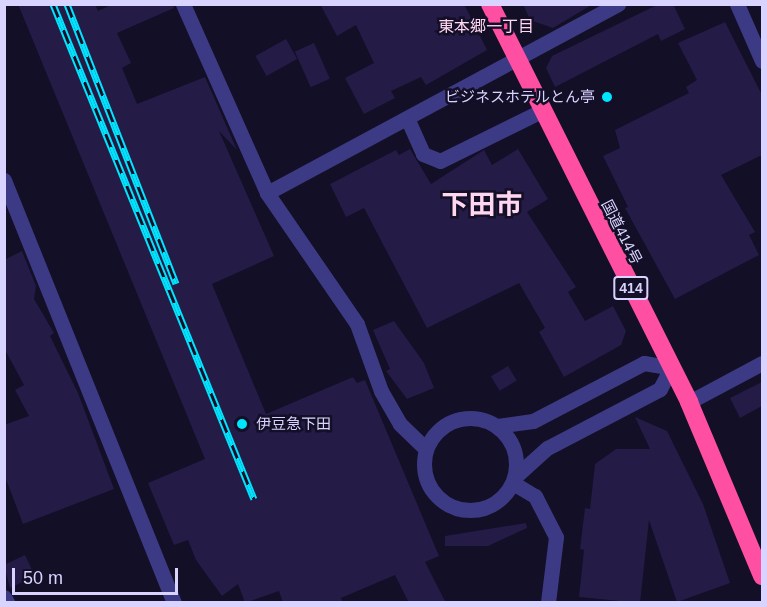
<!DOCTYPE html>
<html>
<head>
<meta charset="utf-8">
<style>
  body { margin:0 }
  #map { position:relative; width:767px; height:607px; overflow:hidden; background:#130f26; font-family:Arial,"Noto Sans JP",sans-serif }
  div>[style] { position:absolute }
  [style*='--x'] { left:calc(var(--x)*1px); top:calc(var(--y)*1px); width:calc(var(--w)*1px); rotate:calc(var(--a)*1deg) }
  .building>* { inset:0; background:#241b47; transform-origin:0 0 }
  .minor>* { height:15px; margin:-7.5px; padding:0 7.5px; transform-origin:7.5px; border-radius:7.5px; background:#3d3a85 }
  .minor>.ring { margin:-7.5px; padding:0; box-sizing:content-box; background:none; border:15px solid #3d3a85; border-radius:50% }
  .highway>* { height:18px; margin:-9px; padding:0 9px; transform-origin:9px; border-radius:9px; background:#ff4fa3 }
  .rail>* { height:7px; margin-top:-3.5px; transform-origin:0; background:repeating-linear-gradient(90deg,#130f26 0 14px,#00e5ff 0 28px); box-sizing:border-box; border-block:2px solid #00e5ff }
  .dots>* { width:16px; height:16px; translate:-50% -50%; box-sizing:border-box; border:3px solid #130f26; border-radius:50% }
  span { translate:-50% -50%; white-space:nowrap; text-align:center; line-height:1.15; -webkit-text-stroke:5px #130f26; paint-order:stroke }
  .shield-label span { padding:2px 4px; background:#130f26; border:2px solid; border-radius:4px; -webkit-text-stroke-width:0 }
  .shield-label { font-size:14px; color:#d9d4ff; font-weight:700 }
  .poi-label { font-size:15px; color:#d9d4ff }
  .right { translate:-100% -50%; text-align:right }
  .left { translate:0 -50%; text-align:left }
  .street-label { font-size:15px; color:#d9d4ff }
  .neighbourhood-label { font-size:16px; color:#ffd6f0 }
  .town-label { font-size:27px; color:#ffd6f0; font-weight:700 }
  .frame { position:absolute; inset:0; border:6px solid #d9d4ff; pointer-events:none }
  .scale { position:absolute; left:12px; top:568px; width:166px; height:27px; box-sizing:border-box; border:3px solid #d9d4ff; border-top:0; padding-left:8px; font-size:18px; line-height:21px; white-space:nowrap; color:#d9d4ff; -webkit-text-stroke:4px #130f26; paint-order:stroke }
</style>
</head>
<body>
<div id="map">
  <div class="building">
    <i style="clip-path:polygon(18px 4px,95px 4px,98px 11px,113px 4px,173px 4px,174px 8px,117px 33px,131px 63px,122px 68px,137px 104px,205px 77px,237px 150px,219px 131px,274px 256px,212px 284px,266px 414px,353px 377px,357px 383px,365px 380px,439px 556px,425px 562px,446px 603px,409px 603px,395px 575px,341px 598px,343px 603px,283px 603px,279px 591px,245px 603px,238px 584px,222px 596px,196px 560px,188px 540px,174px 545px,148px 483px,205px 459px)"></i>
    <i style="clip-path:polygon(320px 4px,464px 4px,487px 50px,426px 85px,421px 77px,391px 91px,395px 98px,364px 114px,345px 78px,374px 63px,356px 25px,337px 36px)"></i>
    <i style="clip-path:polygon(523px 4px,593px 4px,553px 28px,530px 20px)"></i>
    <i style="clip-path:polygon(659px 4px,673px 4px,685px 29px,661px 41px,658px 34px,555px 87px,546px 68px,552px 56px)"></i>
    <i style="clip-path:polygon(725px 22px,762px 95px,762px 155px,721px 175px,755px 232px,749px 235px,759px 255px,675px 299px,625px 208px,628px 207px,603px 156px,620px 148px,615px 130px,689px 93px,686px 87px,697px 80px,678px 43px)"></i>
    <i style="left:286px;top:39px;width:23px;height:35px;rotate:61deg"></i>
    <i style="left:314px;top:43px;width:39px;height:21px;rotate:66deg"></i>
    <i style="clip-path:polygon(410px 149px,431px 184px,484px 150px,492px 165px,518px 149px,548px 199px,527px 212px,576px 287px,568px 292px,585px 321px,613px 306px,626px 331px,621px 345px,564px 377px,539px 332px,545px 328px,519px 283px,427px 328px,364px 208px,346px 217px,330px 184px,396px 150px,399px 155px)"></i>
    <i style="clip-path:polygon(22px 251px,36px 286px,34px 299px,54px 333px,50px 336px,78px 393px,114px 489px,23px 524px,4px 474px,4px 425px,29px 416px,15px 390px,24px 385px,4px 348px,4px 260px)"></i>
    <i style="clip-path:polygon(394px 321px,424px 363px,434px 388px,407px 399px,386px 371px,390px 369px,373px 330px)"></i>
    <i style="left:508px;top:366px;width:17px;height:20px;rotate:59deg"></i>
    <i style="clip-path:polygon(762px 382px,762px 406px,740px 418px,730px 398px)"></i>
    <i style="clip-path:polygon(635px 417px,667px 431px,703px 504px,730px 583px,677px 602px,649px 520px,640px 603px,579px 597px,584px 550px,580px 549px,585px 508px,590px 509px,595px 464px,616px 449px,650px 449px)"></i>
    <i style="clip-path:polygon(526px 523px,527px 528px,488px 546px,445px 546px,445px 536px)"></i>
    <i style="clip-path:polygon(25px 555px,35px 576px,10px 588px,4px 565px)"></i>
  </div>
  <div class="minor">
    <i style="--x:183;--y:4;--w:207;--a:66"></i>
    <i style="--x:267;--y:193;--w:159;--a:55.5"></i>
    <i style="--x:357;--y:324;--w:71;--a:70.3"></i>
    <i style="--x:381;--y:391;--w:38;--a:60"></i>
    <i style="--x:400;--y:424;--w:36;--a:44"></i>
    <i style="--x:737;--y:4;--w:62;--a:66.3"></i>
    <i style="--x:408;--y:120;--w:37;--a:66"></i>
    <i style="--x:423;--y:154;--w:18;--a:22"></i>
    <i style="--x:440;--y:161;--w:113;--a:-26.3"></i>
    <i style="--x:4;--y:180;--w:455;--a:68.1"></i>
    <i style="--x:267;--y:193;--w:399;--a:-28.3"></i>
    <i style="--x:689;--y:402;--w:83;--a:-28.1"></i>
    <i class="ring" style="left:424px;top:418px;width:77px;height:77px"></i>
    <i style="--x:497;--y:426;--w:36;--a:-8"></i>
    <i style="--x:533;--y:421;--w:125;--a:-27.6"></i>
    <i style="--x:644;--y:363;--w:27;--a:10"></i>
    <i style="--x:671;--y:368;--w:24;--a:118"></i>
    <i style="--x:660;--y:389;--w:127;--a:152.4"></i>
    <i style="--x:547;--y:448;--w:42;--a:137.9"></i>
    <i style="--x:513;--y:483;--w:26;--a:31"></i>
    <i style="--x:535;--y:496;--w:46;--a:62.9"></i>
    <i style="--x:556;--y:537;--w:65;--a:97"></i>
    <i style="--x:4;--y:597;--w:6;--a:59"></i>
  </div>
  <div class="highway">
    <i style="--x:490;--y:4;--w:445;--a:63.4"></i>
    <i style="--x:689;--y:402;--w:189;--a:67.2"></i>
  </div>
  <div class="rail">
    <i style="--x:53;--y:4;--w:534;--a:67.9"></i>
    <i style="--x:67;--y:4;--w:300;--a:68.7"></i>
  </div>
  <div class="dots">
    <i style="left:607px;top:97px;background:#00e5ff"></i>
    <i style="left:242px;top:424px;background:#00e5ff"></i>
  </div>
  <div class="shield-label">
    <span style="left:631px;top:288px">414</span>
  </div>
  <div class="poi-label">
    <span class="right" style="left:595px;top:97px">ビジネスホテルとん亭</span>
    <span class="left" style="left:256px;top:424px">伊豆急下田</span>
  </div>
  <div class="street-label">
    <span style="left:622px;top:232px;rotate:63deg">国道414号</span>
  </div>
  <div class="neighbourhood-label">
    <span style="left:486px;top:27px">東本郷一丁目</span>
  </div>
  <div class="town-label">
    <span style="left:482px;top:206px">下田市</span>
  </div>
  <div class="frame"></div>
  <div class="scale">50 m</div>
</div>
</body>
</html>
